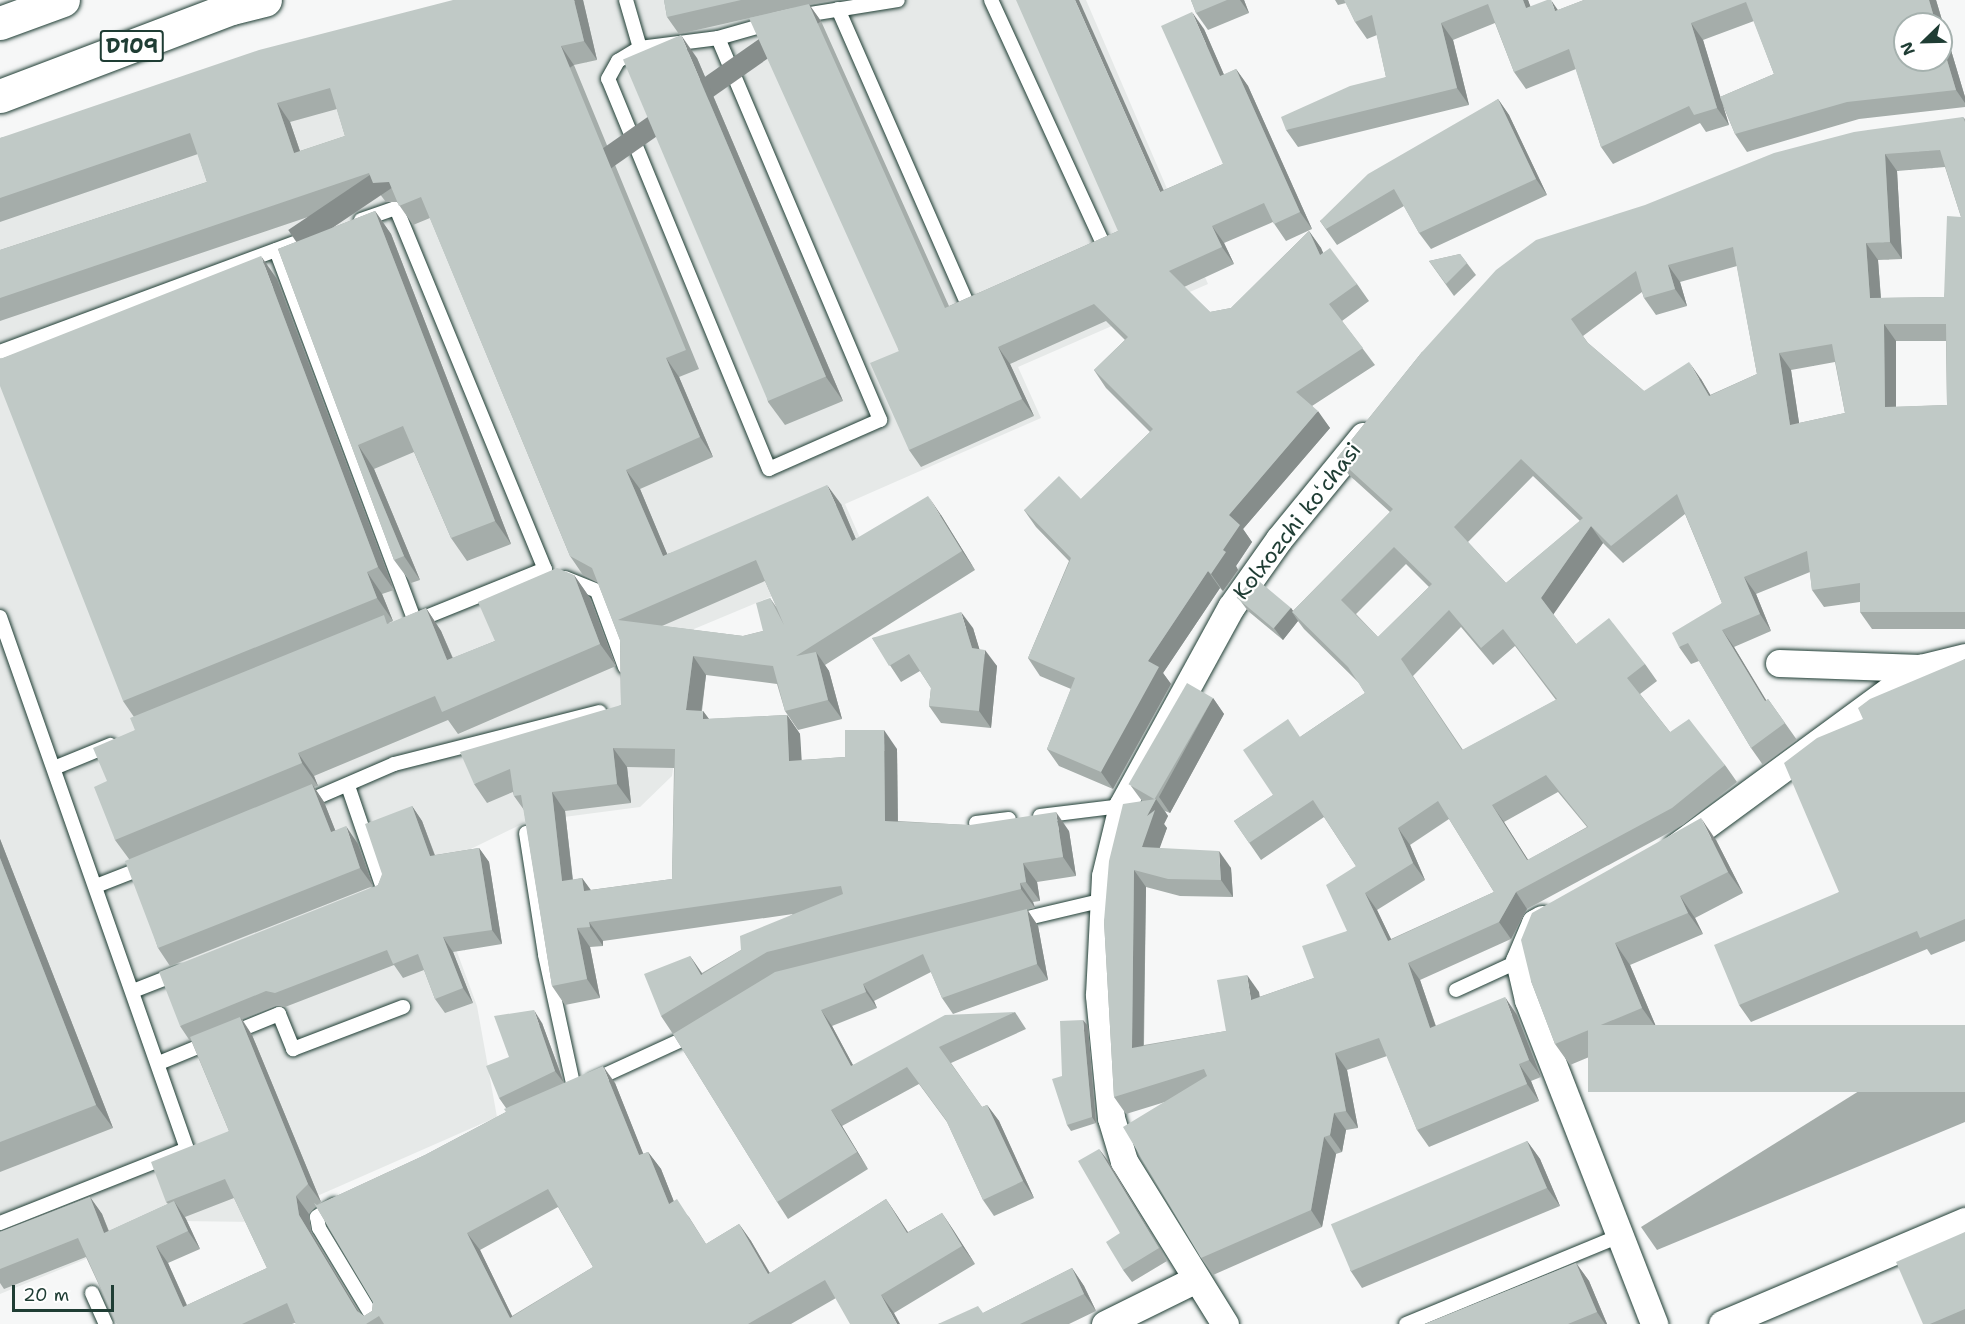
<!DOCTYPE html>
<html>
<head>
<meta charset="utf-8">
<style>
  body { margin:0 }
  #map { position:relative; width:1965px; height:1324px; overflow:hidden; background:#f6f7f7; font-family:"Shantell Sans",sans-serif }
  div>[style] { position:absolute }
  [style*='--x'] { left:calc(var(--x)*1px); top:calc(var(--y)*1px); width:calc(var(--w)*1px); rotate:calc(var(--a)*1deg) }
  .built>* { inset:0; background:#e6e9e8 }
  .roads { filter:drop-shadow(0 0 2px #1f3d34) drop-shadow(0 0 2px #1f3d34) }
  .lane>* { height:14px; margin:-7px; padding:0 7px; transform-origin:7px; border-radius:7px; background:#fff }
  .street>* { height:27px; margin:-13.5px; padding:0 13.5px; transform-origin:13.5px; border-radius:13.5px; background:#fff }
  .primary>* { height:33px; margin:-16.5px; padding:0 16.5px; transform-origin:16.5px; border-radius:16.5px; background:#fff }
  .wall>* { inset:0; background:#a5adaa }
  .shaded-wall>* { inset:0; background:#868d8b; transform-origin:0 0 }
  .building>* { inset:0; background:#c0c9c6; transform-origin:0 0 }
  span { translate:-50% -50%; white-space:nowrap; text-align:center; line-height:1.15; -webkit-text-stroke:4.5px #fff; paint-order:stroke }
  .shield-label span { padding:2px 4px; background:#fff; border:2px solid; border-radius:4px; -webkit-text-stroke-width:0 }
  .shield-label { font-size:21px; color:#1f3d34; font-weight:700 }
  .street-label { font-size:22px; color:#1f3d34 }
  .north { position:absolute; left:1893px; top:12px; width:60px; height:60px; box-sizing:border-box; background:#fff; border:2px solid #a5b1ae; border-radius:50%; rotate:247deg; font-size:16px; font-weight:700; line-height:24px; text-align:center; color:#1f3d34 }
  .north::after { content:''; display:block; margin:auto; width:21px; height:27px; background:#1f3d34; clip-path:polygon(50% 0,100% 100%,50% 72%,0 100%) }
  .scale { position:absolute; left:12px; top:1285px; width:102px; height:27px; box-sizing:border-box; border:3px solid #1f3d34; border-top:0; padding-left:8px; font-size:18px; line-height:21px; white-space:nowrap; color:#1f3d34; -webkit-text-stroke:4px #fff; paint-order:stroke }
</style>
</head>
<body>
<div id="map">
  <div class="built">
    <i style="clip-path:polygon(480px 0,1086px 0,1208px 284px,1018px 367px,1041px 418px,845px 504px,868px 556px,694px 629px,672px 776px,640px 807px,526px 822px,436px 866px,432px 884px,477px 1006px,497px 1117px,258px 1222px,179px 1221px,0 1294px,0 148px)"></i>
  </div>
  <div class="roads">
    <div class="lane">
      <i style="--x:626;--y:0;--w:50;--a:73.7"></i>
      <i style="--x:991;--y:0;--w:273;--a:65.3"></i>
      <i style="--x:1105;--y:248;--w:7;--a:153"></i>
      <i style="--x:838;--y:9;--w:326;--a:66.3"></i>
      <i style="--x:969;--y:308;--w:8;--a:-23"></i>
      <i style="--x:798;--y:16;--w:101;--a:-9.1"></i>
      <i style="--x:718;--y:38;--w:415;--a:67"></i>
      <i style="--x:880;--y:420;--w:121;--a:156.2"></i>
      <i style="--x:769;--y:469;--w:422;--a:-112.4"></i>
      <i style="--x:608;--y:79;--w:21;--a:-61"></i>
      <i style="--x:618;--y:61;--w:26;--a:-31"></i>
      <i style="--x:640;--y:48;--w:79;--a:-7.3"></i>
      <i style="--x:718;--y:38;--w:55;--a:-15.8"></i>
      <i style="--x:361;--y:220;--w:37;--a:-19"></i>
      <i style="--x:396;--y:208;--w:391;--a:67.6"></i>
      <i style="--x:545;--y:569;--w:141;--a:158"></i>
      <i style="--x:276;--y:250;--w:396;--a:69.5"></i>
      <i style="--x:0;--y:352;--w:314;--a:-20.3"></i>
      <i style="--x:565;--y:578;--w:35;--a:22"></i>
      <i style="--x:597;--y:591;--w:81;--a:69.8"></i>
      <i style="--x:0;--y:617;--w:564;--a:70.63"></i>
      <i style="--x:187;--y:1149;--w:201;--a:158.4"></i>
      <i style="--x:54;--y:768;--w:61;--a:-22.3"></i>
      <i style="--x:348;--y:786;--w:111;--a:71.1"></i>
      <i style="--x:384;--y:891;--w:4;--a:146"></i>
      <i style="--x:304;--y:803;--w:98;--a:-23.4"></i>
      <i style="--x:394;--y:764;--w:212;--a:-14.2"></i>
      <i style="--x:1040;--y:816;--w:83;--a:-7"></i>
      <i style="--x:976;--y:823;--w:33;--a:-7"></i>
      <i style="--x:526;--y:833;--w:123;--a:81.1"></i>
      <i style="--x:545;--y:955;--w:136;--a:77.7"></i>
      <i style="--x:96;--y:886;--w:55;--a:-21.4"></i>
      <i style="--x:1015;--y:921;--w:91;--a:-13.3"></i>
      <i style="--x:1456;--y:990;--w:69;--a:-24.7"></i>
      <i style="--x:133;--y:991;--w:49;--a:-21.4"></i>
      <i style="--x:230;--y:1034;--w:53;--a:-22.2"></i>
      <i style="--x:279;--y:1014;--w:38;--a:68"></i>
      <i style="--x:293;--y:1049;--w:118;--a:-20.9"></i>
      <i style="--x:159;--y:1063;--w:55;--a:-22.4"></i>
      <i style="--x:592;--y:1081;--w:110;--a:-24.7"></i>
      <i style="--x:334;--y:1205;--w:21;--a:145"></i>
      <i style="--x:317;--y:1217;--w:11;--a:80"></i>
      <i style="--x:319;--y:1228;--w:112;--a:58.9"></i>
      <i style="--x:92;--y:1293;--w:34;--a:66"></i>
      <i style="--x:1406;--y:1324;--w:231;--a:-22.4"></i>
    </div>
    <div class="street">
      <i style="--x:1779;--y:663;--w:141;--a:2"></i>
      <i style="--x:1676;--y:847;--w:303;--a:-36.3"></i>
      <i style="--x:1920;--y:668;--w:46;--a:-13.7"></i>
      <i style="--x:1542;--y:919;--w:8;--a:150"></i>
      <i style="--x:1535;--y:923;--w:41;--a:112.8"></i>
      <i style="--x:1519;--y:961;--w:40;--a:77"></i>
      <i style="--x:1528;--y:1000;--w:348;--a:68.7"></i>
      <i style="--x:1105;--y:1324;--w:102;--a:-26.3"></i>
      <i style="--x:1225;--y:1324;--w:192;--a:-121.8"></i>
      <i style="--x:1124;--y:1161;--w:45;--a:-106.8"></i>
      <i style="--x:1111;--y:1118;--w:124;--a:-95.6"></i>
      <i style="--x:1099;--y:995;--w:119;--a:-87.1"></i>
      <i style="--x:1105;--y:876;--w:72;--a:-76.3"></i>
      <i style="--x:1122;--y:806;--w:227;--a:-61.3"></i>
      <i style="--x:1231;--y:607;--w:83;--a:-54.8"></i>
      <i style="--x:1279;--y:539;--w:133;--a:-50.8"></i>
      <i style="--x:1722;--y:1324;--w:264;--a:-23"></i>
    </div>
    <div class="primary">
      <i style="--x:0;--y:23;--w:67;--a:-20.1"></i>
      <i style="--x:0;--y:96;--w:248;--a:-20.8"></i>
      <i style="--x:232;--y:8;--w:34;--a:-14"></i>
    </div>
  </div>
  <div class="wall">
    <i style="clip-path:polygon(evenodd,583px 0,597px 60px,574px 65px,699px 369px,679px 377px,713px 457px,640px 489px,667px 554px,841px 504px,856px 539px,941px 515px,975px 570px,825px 665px,829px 671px,842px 719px,798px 730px,785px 711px,777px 684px,706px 675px,702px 711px,703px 711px,709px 719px,787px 715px,800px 734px,801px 760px,845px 757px,897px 749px,898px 821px,1069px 831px,1076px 876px,1037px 882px,1040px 901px,1033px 902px,1035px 908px,1027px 910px,1038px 926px,1048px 980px,953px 1014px,942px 998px,931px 972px,874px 1001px,877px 1008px,832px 1026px,853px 1065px,1015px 1012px,1026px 1029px,951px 1063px,982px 1107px,987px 1105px,999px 1121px,1034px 1198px,994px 1216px,983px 1200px,947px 1122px,919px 1084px,842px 1126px,868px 1169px,788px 1219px,777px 1202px,673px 1034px,661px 1016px,690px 956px,702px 973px,741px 950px,793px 914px,603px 941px,603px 946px,590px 947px,600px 998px,565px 1005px,552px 986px,524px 810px,514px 796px,513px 792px,487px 803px,474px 784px,621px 705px,620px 640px,598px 583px,583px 575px,570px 556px,430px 218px,413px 225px,397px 202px,386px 202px,379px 193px,0 321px,0 250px,207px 182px,198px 154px,0 222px,0 138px,583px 0,337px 109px,345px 136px,300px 151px,290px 122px,337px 109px,583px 0,765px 581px,777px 608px,770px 598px,763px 631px,743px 636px,662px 626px,765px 581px,583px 0,627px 767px,674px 768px,672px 879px,590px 890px,582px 878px,573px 880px,565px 811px,631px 803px,627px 767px)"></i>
    <i style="clip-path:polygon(664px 0,835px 0,809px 5px,821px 21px,949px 306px,1118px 231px,1164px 190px,1223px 164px,1204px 29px,1224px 75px,1236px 69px,1248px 86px,1312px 229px,1286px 241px,1273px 222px,1224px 243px,1234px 264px,1184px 287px,1210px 312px,1231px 308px,1309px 231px,1321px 248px,1323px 253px,1357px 284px,1369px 301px,1342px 321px,1375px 365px,1312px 406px,1330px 428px,1243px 529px,1252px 542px,1236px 566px,1238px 570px,1223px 591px,1220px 588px,1163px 673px,1171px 684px,1113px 789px,1059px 766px,1047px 749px,1071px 689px,1040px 676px,1028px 658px,1069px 561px,1036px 527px,1024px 510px,1081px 499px,1150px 432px,1106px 388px,1094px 370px,1125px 340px,1106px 321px,1010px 364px,1034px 416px,921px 467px,909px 450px,899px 351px,798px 7px,679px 34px,667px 17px)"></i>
    <i style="clip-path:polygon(1191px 0,1244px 0,1249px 13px,1208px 30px,1196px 13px)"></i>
    <i style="clip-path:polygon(evenodd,1335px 0,1528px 0,1530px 7px,1558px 10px,1584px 0,1936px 0,1965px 97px,1965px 107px,1859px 119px,1747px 152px,1735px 134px,1722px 103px,1729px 125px,1706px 132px,1700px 123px,1613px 164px,1601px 147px,1576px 69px,1526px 89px,1514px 72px,1495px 23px,1453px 40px,1469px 105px,1298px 147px,1286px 130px,1386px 77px,1377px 35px,1367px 39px,1355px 22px,1346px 3px,1338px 5px,1335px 0,1754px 21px,1774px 74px,1720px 97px,1703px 40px,1754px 21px)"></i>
    <i style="clip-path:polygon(697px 58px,843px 401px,785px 425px,768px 402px)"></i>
    <i style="clip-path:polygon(1498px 99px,1509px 115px,1547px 195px,1431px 249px,1419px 233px,1404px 206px,1337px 245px,1320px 221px)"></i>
    <i style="clip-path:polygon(evenodd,1963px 117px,1965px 119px,1965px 629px,1872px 629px,1860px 612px,1860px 602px,1824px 607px,1812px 590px,1810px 572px,1756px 594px,1771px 631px,1734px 647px,1766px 701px,1768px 699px,1797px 740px,1763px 765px,1751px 748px,1699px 661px,1691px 664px,1679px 647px,1722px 603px,1685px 514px,1623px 563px,1603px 543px,1553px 614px,1576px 644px,1645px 664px,1657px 681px,1640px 694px,1670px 732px,1725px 765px,1737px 782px,1683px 825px,1527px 909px,1511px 939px,1420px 980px,1436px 1026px,1517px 1015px,1541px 1077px,1531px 1081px,1539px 1101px,1429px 1147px,1417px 1130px,1387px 1056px,1347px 1070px,1358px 1128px,1346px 1130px,1342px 1152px,1336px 1154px,1322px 1227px,1213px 1275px,1201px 1258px,1165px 1102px,1126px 1114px,1114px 1097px,1104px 921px,1142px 801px,1131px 786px,1213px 698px,1224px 714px,1170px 813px,1165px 811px,1168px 816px,1164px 824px,1167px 828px,1159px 848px,1231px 868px,1233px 897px,1180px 896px,1146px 887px,1144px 1045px,1226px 1031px,1259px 992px,1259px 997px,1314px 978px,1347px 931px,1356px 866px,1324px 817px,1261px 860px,1234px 821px,1273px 795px,1300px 737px,1365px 693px,1359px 683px,1304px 629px,1298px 621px,1283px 640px,1248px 611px,1239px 599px,1291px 608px,1293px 611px,1390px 512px,1349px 475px,1337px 458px,1422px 352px,1963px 117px,1945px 167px,1961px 217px,1944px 297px,1881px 298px,1878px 260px,1902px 259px,1897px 171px,1945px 167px,1963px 117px,1737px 266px,1757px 374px,1710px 395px,1701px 379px,1644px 391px,1588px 343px,1583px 336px,1642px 292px,1644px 298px,1656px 315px,1687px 306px,1680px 282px,1737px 266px,1963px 117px,1896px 341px,1946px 341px,1947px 405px,1896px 407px,1896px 341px,1963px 117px,1835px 362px,1845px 413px,1799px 423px,1791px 370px,1835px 362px,1963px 117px,1533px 476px,1580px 521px,1506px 583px,1468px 542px,1533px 476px,1963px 117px,1406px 564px,1429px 587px,1378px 637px,1356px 614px,1406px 564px,1963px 117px,1461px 627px,1493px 665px,1515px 646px,1556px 700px,1463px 750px,1413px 676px,1461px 627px,1963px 117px,1558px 792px,1587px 827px,1528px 860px,1504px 822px,1558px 792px,1963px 117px,1449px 819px,1494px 892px,1391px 939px,1377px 910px,1425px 880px,1410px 845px,1449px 819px)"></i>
    <i style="clip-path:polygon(375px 211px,391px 234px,511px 544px,467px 561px,451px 538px,414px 452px,374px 469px,420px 580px,411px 583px,394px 560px,278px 249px)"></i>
    <i style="clip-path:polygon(1460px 254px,1476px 275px,1454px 296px,1429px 261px)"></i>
    <i style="clip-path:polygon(277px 279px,394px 590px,382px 594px,393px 621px,389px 623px,389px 624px,426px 608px,441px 631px,453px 658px,495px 641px,574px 575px,590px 598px,616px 666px,458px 734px,448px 720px,314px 776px,318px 786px,314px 787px,324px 802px,335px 830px,358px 844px,373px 886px,170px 966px,158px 948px,129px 859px,115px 840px,107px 781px,135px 730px,134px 717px,123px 701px)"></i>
    <i style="clip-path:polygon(973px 628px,979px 649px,997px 666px,991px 728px,941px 723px,929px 706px,931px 688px,920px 671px,901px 682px,872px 638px)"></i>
    <i style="clip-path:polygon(1965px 659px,1965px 941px,1931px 955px,1927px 949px,1751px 1022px,1739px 1005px,1839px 892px,1863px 719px)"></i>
    <i style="clip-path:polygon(evenodd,412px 806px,422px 821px,435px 855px,479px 848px,489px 862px,502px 944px,453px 952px,473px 1003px,445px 1013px,435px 999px,424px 970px,403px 978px,394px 965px,285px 1007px,276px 1006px,242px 1019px,252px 1035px,321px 1202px,317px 1205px,425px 1155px,506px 1112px,506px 1108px,499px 1098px,509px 1057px,542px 1023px,564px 1083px,615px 1083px,643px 1154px,648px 1152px,661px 1169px,674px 1202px,689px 1217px,706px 1244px,739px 1224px,751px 1241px,770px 1273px,886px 1199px,908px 1232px,942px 1213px,975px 1264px,894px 1313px,836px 1298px,791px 1324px,296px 1324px,295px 1323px,292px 1324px,117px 1324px,86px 1257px,4px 1289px,0 1283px,0 1232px,90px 1197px,102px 1214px,109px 1231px,168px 1204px,166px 1202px,229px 1131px,191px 1040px,190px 1041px,180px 1026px,378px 885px,412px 806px,234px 1198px,267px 1268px,187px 1305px,168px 1263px,200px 1249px,185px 1217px,234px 1198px,412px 806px,316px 1206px,373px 1302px,372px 1311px,364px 1316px,360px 1313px,311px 1232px,309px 1214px,316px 1206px,412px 806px,558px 1207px,593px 1267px,512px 1316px,480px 1250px,558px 1207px)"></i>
    <i style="clip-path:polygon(0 839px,113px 1128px,0 1172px)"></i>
    <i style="clip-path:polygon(1716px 840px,1743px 893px,1695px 918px,1703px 934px,1630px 965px,1657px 1029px,1570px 1065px,1555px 1044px,1531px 981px)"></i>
    <i style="clip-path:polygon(1965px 1025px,1965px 1122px,1657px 1250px,1641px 1227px)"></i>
    <i style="clip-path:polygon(1088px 1026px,1096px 1123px,1071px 1131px,1067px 1125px,1062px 1076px)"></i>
    <i style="clip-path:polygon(1527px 1141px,1540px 1159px,1560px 1206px,1362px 1288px,1350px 1270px)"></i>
    <i style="clip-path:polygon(1099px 1149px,1108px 1161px,1167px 1261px,1132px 1282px,1123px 1270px,1120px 1233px)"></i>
    <i style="clip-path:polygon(1965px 1232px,1965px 1324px,1923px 1324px)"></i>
    <i style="clip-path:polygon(1576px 1263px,1589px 1281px,1607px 1324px,1425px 1324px)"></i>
    <i style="clip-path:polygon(1072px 1268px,1084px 1286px,1096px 1311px,1069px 1324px,938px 1324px,983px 1313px)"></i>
  </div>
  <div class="shaded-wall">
    <i style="clip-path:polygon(574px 0,583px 0,597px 60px,584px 41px)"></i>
    <i style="clip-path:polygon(1075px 0,1079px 0,1172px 209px,1160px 192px)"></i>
    <i style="clip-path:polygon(1240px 0,1244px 0,1249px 13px)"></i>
    <i style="clip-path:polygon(1523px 0,1528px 0,1538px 26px,1526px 8px)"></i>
    <i style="clip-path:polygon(1551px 0,1562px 16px,1555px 11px)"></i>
    <i style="clip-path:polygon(1929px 0,1936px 0,1965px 97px,1965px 103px,1956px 90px,1941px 40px,1941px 24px,1936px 24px)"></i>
    <i style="left:809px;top:4px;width:21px;height:333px;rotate:55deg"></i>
    <i style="clip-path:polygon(1192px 12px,1204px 29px,1232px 93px,1220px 76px)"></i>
    <i style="clip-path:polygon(1441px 23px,1453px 40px,1469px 105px,1457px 88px)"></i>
    <i style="clip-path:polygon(1691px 23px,1703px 40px,1729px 125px,1717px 108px)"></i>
    <i style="clip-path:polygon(681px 35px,697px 58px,843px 401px,826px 377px)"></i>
    <i style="left:561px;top:46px;width:23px;height:329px;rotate:56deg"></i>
    <i style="clip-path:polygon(1236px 69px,1248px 86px,1312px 229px,1300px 212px)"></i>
    <i style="clip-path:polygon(1498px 99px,1509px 115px,1547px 195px,1536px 179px)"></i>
    <i style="clip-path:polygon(277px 103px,290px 122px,307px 172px,294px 153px)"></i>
    <i style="clip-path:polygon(1885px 154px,1897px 171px,1902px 259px,1890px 242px)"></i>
    <i style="clip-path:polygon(375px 211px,391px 234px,511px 544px,495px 521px)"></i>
    <i style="clip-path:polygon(1212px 226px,1224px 243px,1234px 264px,1222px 247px)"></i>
    <i style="clip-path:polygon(1309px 231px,1321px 248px,1332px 273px,1320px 255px)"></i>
    <i style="clip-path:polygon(1866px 243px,1878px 260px,1882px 315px,1870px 298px)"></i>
    <i style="clip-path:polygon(261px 256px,277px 279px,394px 590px,378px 567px)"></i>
    <i style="clip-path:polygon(1668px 265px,1680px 282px,1687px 306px,1675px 289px)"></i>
    <i style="clip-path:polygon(1884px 324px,1896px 341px,1896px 424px,1885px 407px)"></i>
    <i style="clip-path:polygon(998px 347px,1010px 364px,1034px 416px,1022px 399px)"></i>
    <i style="clip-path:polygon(1779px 353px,1791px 370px,1802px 442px,1790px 425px)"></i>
    <i style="clip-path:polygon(666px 358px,679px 377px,713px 457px,700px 437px)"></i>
    <i style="clip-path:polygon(1689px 362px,1701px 379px,1721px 413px,1709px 396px)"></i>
    <i style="clip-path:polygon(1318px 411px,1330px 428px,1243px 529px,1252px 542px,1236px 566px,1238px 570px,1223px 591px,1211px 574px,1223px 550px,1229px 515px)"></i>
    <i style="clip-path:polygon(358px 445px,374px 469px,420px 580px,404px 556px)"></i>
    <i style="clip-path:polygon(626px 470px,640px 489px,676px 575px,663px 556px)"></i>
    <i style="clip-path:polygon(827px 485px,841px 504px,865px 561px,852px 541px)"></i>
    <i style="clip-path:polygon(928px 496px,941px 515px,975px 570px,962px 551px)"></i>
    <i style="clip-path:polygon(1591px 526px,1603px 543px,1553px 615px,1541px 598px)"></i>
    <i style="clip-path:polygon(1208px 571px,1220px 588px,1163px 673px,1171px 684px,1113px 789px,1101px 772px,1148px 661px)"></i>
    <i style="clip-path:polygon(367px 572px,382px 594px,393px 621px,377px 598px)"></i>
    <i style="clip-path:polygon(574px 575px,590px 598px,616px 666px,600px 644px)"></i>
    <i style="clip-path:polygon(1744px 577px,1756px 594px,1771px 631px,1760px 614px)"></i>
    <i style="clip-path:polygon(426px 608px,441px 631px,463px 683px,447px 660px)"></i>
    <i style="clip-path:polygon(1291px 608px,1298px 618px,1292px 612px,1298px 621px,1283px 640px,1274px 628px)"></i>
    <i style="clip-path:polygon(961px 612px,973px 628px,984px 664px,985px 650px,997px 666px,991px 728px,979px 711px,972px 648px)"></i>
    <i style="clip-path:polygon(1722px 630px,1734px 647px,1777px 718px,1765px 701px)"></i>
    <i style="clip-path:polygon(816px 652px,829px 671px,842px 719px,828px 700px)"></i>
    <i style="clip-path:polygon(693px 656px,706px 675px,699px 729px,686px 710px)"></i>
    <i style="clip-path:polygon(1213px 698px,1224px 714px,1170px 813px,1159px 797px)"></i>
    <i style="clip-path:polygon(703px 711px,717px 730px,703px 719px)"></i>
    <i style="clip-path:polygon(787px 715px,800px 734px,803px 780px,789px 761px)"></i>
    <i style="clip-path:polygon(884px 730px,897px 749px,898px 840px,885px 821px)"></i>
    <i style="clip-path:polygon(613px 748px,627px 767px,631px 803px,617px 784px)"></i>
    <i style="clip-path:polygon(298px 753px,314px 776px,318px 786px,302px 763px)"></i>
    <i style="clip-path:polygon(312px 784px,324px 802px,343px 850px,331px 832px)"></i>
    <i style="clip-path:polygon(552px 792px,565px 811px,575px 901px,562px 881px)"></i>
    <i style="clip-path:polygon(1156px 799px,1168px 816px,1164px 824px,1167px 828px,1154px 864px,1142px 847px,1147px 816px)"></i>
    <i style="clip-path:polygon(1492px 805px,1504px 822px,1539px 877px,1527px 860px)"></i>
    <i style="clip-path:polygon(412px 806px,422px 821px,440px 870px,430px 856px)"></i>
    <i style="clip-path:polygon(1056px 812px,1069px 831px,1076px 876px,1063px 857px)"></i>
    <i style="clip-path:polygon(1701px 818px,1716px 840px,1743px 893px,1728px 872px)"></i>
    <i style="clip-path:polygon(346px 826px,358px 844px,373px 886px,360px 868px)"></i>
    <i style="clip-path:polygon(1398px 828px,1410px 845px,1425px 880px,1413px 863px)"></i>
    <i style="clip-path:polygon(0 839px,113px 1128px,96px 1105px,0 858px)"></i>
    <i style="clip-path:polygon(479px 848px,489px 862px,502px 944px,492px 930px)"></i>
    <i style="clip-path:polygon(1219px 851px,1231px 868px,1233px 897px,1221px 880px)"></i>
    <i style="clip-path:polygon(1023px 863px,1037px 882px,1040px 901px,1026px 882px)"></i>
    <i style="clip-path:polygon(1134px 870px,1146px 887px,1143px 1065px,1132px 1048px)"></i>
    <i style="clip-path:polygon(582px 878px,596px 897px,584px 891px)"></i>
    <i style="clip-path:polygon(1020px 883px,1033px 902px,1035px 908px,1021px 889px)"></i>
    <i style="clip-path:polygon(1516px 892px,1527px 909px,1511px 939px,1499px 922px)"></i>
    <i style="clip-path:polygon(1365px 893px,1377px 910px,1400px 958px,1388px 941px)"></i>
    <i style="clip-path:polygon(1680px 896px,1695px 918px,1703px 934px,1688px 913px)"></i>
    <i style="clip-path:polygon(1027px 909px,1038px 926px,1048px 980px,1037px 964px)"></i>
    <i style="clip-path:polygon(589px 922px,603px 941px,603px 946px,590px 927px)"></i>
    <i style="clip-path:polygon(577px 928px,590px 947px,600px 998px,587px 979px)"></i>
    <i style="clip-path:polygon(443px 937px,453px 952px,473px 1003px,463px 988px)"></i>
    <i style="clip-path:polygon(1615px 943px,1630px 965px,1657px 1029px,1642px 1008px)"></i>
    <i style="clip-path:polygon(690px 956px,703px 975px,701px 975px)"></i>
    <i style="clip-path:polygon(1408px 963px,1420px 980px,1442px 1045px,1430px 1028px)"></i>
    <i style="clip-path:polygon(1247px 975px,1259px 992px,1263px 1017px,1251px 1000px)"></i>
    <i style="clip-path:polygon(863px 984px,874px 1001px,877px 1008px,866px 992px)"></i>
    <i style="clip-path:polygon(1505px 997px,1517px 1015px,1541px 1077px,1529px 1060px)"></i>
    <i style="clip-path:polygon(534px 1010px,542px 1023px,564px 1083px,555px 1071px)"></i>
    <i style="clip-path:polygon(821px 1010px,832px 1026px,862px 1082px,851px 1066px)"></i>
    <i style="clip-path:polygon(240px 1017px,252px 1035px,321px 1202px,308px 1184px)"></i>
    <i style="clip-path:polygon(1083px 1020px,1088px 1026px,1096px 1123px,1092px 1117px)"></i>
    <i style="clip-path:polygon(1335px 1053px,1347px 1070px,1358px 1128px,1346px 1111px)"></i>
    <i style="clip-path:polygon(1519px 1064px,1531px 1081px,1539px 1101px,1527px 1084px)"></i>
    <i style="clip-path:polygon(603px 1066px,615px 1083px,651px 1173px,639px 1155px)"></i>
    <i style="clip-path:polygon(987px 1105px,999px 1121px,1034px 1198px,1023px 1181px)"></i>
    <i style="clip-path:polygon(831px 1110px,842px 1126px,868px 1169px,857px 1152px)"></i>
    <i style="clip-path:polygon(1334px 1113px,1346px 1130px,1342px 1152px,1330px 1135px)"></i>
    <i style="clip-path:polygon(1324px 1137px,1336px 1154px,1322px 1227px,1311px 1210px)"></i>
    <i style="clip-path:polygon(1527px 1141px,1540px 1159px,1560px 1206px,1547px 1188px)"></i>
    <i style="clip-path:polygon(1099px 1149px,1108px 1161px,1167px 1261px,1159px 1248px)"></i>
    <i style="clip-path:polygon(648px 1152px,661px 1169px,682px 1222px,669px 1204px)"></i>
    <i style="clip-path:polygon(296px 1196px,309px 1214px,311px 1232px,366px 1324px,357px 1311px,299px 1215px)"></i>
    <i style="clip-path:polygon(90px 1197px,102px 1214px,116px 1251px,104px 1233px)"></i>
    <i style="clip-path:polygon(886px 1199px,898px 1217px,919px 1250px,907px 1233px)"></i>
    <i style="clip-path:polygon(174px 1201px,186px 1219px,200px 1249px,188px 1231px)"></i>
    <i style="clip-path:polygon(942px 1213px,954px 1231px,975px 1264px,962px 1246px)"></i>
    <i style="clip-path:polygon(739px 1224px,751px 1241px,780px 1291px,768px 1274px)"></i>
    <i style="clip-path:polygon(467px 1233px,480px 1250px,516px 1324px,510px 1318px)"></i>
    <i style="clip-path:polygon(156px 1246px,168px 1263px,195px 1324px,183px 1307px)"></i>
    <i style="clip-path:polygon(1576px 1263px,1589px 1281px,1607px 1324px,1605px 1324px,1597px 1312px)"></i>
    <i style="clip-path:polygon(1072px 1268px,1084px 1286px,1096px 1311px,1084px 1294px)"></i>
    <i style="clip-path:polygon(881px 1295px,894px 1313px,900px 1324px,897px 1324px)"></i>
  </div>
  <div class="building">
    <i style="clip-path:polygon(evenodd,453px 0,574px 0,584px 41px,561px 46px,686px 350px,666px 358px,700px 437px,626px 470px,663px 556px,827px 485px,852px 541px,928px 496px,962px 551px,796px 656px,816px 652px,828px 700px,785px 711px,773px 666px,693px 656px,686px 710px,703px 711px,703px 719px,787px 715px,789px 761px,845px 757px,845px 730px,884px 730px,885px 821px,970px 825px,1056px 812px,1063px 857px,1023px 863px,1026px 882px,1020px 883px,1021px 889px,767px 952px,661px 1016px,644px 974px,690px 956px,701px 975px,741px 950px,740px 936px,843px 894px,841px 886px,589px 922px,590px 927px,577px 928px,587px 979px,552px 986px,521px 795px,514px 796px,510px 769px,474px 784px,460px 752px,621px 705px,620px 640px,592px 568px,570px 556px,421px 197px,399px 206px,389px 182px,373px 183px,369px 173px,0 298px,0 250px,207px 182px,190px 133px,0 198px,0 138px,259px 50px,453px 0,330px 88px,345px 136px,294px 153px,277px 103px,330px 88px,453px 0,756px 560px,784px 625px,770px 598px,756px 603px,763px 631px,743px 636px,618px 620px,756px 560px,453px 0,613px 748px,675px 749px,672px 879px,584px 891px,582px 878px,562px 881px,552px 792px,617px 784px,613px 748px)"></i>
    <i style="clip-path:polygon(664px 0,741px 0,667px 17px)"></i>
    <i style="clip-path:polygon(1016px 0,1075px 0,1160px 192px,1223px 164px,1161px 26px,1192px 12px,1220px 76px,1236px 69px,1300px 212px,1274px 224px,1264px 203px,1212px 226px,1222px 247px,1169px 271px,1210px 312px,1231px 308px,1309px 231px,1320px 255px,1330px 248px,1357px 284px,1329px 304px,1363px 348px,1296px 392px,1318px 411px,1229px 515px,1240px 525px,1223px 550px,1226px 552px,1211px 574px,1208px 571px,1148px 661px,1159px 667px,1101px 772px,1047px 749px,1075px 678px,1028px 658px,1071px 558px,1024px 510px,1059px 476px,1081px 499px,1153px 429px,1094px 370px,1128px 337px,1094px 304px,998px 347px,1022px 399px,909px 450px,870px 363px,899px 351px,749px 18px,809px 4px,945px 308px,1118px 231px)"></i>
    <i style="clip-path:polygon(1191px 0,1227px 0,1196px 13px)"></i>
    <i style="clip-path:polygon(1344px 0,1523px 0,1526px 8px,1547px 0,1551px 0,1555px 11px,1584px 0,1929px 0,1936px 24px,1905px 24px,1905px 60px,1941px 60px,1941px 40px,1956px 90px,1847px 102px,1735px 134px,1720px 97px,1774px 74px,1746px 2px,1691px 23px,1717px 108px,1694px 115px,1689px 106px,1601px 147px,1569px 49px,1514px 72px,1488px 4px,1441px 23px,1457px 88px,1286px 130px,1281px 117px,1350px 86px,1386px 77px,1372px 15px,1355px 22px)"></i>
    <i style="left:681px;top:35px;width:371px;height:63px;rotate:67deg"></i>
    <i style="clip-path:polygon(1498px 99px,1536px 179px,1419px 233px,1394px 189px,1326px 229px,1320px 221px,1368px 174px)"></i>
    <i style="clip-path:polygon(evenodd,1963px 117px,1965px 122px,1965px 612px,1860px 612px,1860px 583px,1812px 590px,1807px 551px,1744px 577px,1760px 614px,1722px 630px,1765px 701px,1768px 699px,1785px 723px,1751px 748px,1688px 643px,1679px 647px,1672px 633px,1722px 603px,1677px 494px,1611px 546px,1591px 526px,1541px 598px,1576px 644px,1609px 618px,1645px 664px,1627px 678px,1670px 732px,1689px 719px,1725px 765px,1672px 808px,1516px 892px,1499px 922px,1408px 963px,1430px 1028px,1505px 997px,1529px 1060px,1519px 1064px,1527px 1084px,1417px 1130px,1379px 1038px,1335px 1053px,1346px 1111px,1334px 1113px,1330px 1135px,1324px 1137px,1311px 1210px,1201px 1258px,1123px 1127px,1207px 1076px,1204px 1069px,1114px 1097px,1104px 921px,1109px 861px,1123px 804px,1156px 799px,1147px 816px,1155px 810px,1142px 847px,1219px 851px,1221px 880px,1168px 879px,1134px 870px,1132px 1048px,1226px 1031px,1217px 980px,1247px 975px,1251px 1000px,1314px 978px,1302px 946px,1347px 931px,1326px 885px,1356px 866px,1313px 800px,1249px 843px,1234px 821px,1273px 795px,1243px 750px,1288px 719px,1300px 737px,1365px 693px,1348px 667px,1292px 612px,1393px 509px,1337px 458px,1422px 352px,1496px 270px,1536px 240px,1645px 205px,1774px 153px,1854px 132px,1963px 117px,1940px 150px,1961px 217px,1947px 216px,1944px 297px,1870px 298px,1866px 243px,1890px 242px,1885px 154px,1940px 150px,1963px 117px,1733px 247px,1757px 374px,1709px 396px,1689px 362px,1644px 391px,1587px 342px,1571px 319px,1636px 271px,1644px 298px,1675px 289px,1668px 265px,1733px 247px,1963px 117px,1884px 324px,1946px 324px,1947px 405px,1885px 407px,1884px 324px,1963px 117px,1832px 344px,1845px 413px,1790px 425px,1779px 353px,1832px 344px,1963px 117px,1521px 459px,1583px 518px,1506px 583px,1454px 527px,1521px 459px,1963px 117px,1394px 547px,1432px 584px,1378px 637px,1341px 600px,1394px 547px,1963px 117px,1449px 610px,1481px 648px,1503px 629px,1557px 699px,1462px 750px,1401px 659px,1449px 610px,1963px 117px,1546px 775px,1588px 827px,1527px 860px,1492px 805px,1546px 775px,1963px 117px,1438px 801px,1494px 892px,1388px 941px,1365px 893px,1413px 863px,1398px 828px,1438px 801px)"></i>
    <i style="clip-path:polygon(375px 211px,495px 521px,451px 538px,403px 426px,358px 445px,404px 556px,394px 560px,278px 249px)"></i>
    <i style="clip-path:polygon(1460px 254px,1467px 263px,1446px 284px,1429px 261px)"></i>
    <i style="clip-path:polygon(261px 256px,378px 567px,367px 572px,377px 598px,123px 701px,0 386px,0 359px)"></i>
    <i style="clip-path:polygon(557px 568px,574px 575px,600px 644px,442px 712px,435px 696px,298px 753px,302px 763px,115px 840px,94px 787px,107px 781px,93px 748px,135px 730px,130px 718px,384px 615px,387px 624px,426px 608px,447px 660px,495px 641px,478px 602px)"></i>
    <i style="left:1254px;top:577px;width:48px;height:27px;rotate:40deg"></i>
    <i style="clip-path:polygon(961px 612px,972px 648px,985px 650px,979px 711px,929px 706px,931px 688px,909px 654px,889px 666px,872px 638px)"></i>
    <i style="clip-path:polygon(1965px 659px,1965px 919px,1920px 938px,1917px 931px,1739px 1005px,1714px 945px,1839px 892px,1784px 763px,1817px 738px,1863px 719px,1858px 708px,1870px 699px)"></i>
    <i style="left:1187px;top:683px;width:30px;height:117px;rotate:30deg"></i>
    <i style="clip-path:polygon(312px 784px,331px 832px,346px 826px,360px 868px,158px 948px,125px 861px)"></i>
    <i style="clip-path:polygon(412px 806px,430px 856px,479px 848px,492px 930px,443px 937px,463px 988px,435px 999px,418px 954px,393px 964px,387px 950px,275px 993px,266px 991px,180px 1026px,159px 972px,378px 885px,382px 874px,365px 824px)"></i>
    <i style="clip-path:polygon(1701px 818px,1728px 872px,1680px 896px,1688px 913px,1615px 943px,1642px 1008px,1555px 1044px,1531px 981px,1521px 940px,1532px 913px)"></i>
    <i style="clip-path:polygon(0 858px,96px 1105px,0 1142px)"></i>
    <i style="clip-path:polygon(1027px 909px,1037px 964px,942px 998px,923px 954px,863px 984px,866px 992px,821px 1010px,851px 1066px,945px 1015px,1015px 1012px,939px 1047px,982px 1107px,987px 1105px,1023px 1181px,983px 1200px,946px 1120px,907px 1067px,831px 1110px,857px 1152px,777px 1202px,673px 1034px,775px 972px)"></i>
    <i style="clip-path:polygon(534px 1010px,555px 1071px,499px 1098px,486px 1066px,509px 1057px,494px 1016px)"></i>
    <i style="clip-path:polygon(evenodd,240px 1017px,308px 1184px,296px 1196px,299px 1215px,357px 1311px,364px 1316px,372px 1311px,373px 1302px,314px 1203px,317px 1205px,425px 1155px,506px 1112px,504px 1109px,603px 1066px,639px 1155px,648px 1152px,669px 1204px,677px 1199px,706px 1244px,739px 1224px,768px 1274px,886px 1199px,907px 1233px,942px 1213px,962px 1246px,881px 1295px,897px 1324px,850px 1324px,825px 1280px,748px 1324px,384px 1324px,379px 1316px,366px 1324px,296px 1324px,287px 1303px,242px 1324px,117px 1324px,78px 1238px,0 1269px,0 1232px,90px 1197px,104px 1233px,174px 1201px,188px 1231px,156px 1246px,183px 1307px,267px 1268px,225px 1179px,166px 1202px,151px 1162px,229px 1131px,190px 1037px,240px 1017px,548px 1189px,593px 1267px,510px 1318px,467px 1233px,548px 1189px)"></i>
    <i style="clip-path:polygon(1083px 1020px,1092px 1117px,1067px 1125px,1052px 1079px,1062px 1076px,1060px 1021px)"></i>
    <i style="left:1965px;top:1025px;width:67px;height:377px;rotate:90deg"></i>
    <i style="left:1527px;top:1141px;width:51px;height:213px;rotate:67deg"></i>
    <i style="clip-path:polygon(1099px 1149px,1159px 1248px,1123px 1270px,1106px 1242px,1120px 1233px,1078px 1161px)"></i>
    <i style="clip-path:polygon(1965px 1232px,1965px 1309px,1930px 1324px,1923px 1324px,1896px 1262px)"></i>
    <i style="clip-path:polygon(1576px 1263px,1597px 1312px,1568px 1324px,1425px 1324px)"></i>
    <i style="clip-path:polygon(1072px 1268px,1084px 1294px,1020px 1324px,938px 1324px,978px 1306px,983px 1313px)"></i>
  </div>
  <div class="shield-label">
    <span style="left:132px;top:46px">D109</span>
  </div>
  <div class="street-label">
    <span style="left:1297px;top:521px;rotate:-52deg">Kolxozchi koʻchasi</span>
  </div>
  <div class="north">N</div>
  <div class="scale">20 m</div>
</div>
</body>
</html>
